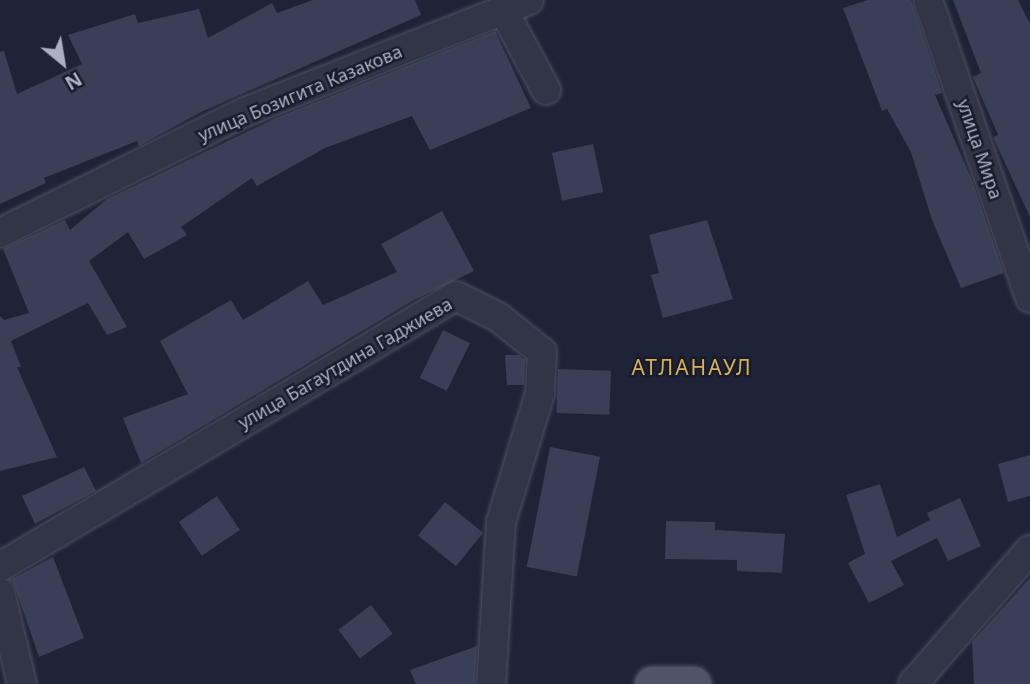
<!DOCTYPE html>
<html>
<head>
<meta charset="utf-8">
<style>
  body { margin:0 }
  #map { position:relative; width:1030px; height:684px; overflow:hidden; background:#1f2337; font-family:"Noto Sans",sans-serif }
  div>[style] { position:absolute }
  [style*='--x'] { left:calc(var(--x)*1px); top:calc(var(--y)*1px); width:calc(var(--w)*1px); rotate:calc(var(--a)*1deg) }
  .building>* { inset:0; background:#3a3f58; transform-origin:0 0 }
  .roads { filter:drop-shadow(0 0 2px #4d5063) drop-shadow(0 0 2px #4d5063) }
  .minor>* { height:28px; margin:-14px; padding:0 14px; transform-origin:14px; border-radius:14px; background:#323548 }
  .major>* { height:35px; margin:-17.5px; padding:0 17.5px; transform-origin:17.5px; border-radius:17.5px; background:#505468 }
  span { translate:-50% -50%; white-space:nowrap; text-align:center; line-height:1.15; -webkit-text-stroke:5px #181b2c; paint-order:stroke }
  .street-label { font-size:18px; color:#acafc5 }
  .quarter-label { font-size:21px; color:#d7b155; letter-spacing:2px }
  .north { position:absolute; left:28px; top:28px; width:70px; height:70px; -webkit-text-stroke:5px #181b2c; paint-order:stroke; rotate:150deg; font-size:19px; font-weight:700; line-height:28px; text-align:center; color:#acafc5 }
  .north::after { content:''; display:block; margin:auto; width:24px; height:32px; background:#acafc5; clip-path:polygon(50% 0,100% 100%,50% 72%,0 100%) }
</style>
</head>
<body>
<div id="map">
  <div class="building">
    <i style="clip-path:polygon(313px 0,415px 0,421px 15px,201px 112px,139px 146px,137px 141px,44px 178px,46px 183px,0 204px,0 52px,4px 51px,17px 94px,82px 64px,68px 35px,135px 14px,138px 23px,199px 9px,208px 38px,272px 3px,277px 13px)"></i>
    <i style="clip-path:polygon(868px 0,911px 0,942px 93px,935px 95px,972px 180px,1004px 273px,961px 288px,932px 220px,911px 152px,887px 109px,882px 111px,843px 8px)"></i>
    <i style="clip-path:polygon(953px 0,1018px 0,1030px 24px,1030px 217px,993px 137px,998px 135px,973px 77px,981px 73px)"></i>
    <i style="clip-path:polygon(495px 31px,531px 108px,430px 150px,412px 116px,325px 148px,257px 186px,252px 178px,181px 227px,187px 235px,144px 259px,128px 232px,89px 261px,127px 327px,107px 335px,88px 303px,11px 341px,21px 367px,17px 367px,57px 457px,0 471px,0 316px,4px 320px,29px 313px,3px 249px,65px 220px,70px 230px,107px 199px,276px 118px)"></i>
    <i style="left:593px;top:144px;width:49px;height:42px;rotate:78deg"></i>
    <i style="clip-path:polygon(442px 211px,474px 271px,414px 300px,141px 463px,123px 418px,188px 394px,160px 341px,231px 300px,243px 320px,308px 281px,323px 305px,397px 272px,381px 244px)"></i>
    <i style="clip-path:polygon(707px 220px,733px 299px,663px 318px,651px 275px,659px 273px,649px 235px)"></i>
    <i style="left:443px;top:330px;width:30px;height:53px;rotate:26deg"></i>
    <i style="clip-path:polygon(505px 355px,519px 355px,525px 360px,524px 385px,507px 385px)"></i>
    <i style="left:558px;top:369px;width:53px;height:44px;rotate:2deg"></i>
    <i style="left:550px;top:447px;width:51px;height:122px;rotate:11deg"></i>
    <i style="clip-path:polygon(1030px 455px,1030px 496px,1008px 502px,998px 464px)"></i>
    <i style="clip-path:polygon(84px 467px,96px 491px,35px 524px,22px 496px)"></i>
    <i style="clip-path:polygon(880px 484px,897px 537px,930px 520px,927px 513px,960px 498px,981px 546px,948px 561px,937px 538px,891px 561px,904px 585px,869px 603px,848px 563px,865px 554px,846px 495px)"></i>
    <i style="left:217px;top:496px;width:41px;height:46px;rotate:56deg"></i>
    <i style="left:445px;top:502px;width:49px;height:43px;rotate:39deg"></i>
    <i style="clip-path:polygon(666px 521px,715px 522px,715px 530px,785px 534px,782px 573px,737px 571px,737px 560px,665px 559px)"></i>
    <i style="clip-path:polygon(53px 557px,84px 638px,39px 657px,12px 579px)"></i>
    <i style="clip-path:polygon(1030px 578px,1030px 684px,974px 684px,972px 642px)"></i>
    <i style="left:371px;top:605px;width:36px;height:41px;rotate:53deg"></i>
    <i style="clip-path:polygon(477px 646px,475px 684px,416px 684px,410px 670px)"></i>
  </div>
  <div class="roads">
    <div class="minor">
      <i style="--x:928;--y:0;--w:315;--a:71.1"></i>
      <i style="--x:503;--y:10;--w:91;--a:61.7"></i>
      <i style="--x:0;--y:233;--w:273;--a:-26.3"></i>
      <i style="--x:245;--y:112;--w:305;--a:-21.5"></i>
      <i style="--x:0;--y:567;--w:530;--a:-30.72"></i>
      <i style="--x:456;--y:296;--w:47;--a:26.6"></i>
      <i style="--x:498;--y:317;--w:56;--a:38.5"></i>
      <i style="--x:542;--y:352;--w:41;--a:92.8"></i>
      <i style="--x:540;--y:393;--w:135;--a:106.8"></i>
      <i style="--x:501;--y:522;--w:162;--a:93.5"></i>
      <i style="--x:0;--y:592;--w:95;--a:76.6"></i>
      <i style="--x:913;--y:684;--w:178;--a:-48.9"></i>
    </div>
    <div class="major">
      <i style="--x:652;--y:684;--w:41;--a:0"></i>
    </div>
  </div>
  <div class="street-label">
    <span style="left:300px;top:93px;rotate:-23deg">улица Бозигита Казакова</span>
    <span style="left:980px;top:149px;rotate:71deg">улица Мира</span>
    <span style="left:345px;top:363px;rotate:-30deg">улица Багаутдина Гаджиева</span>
  </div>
  <div class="quarter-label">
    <span style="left:692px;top:367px">АТЛАНАУЛ</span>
  </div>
  <div class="north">N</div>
</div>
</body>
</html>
